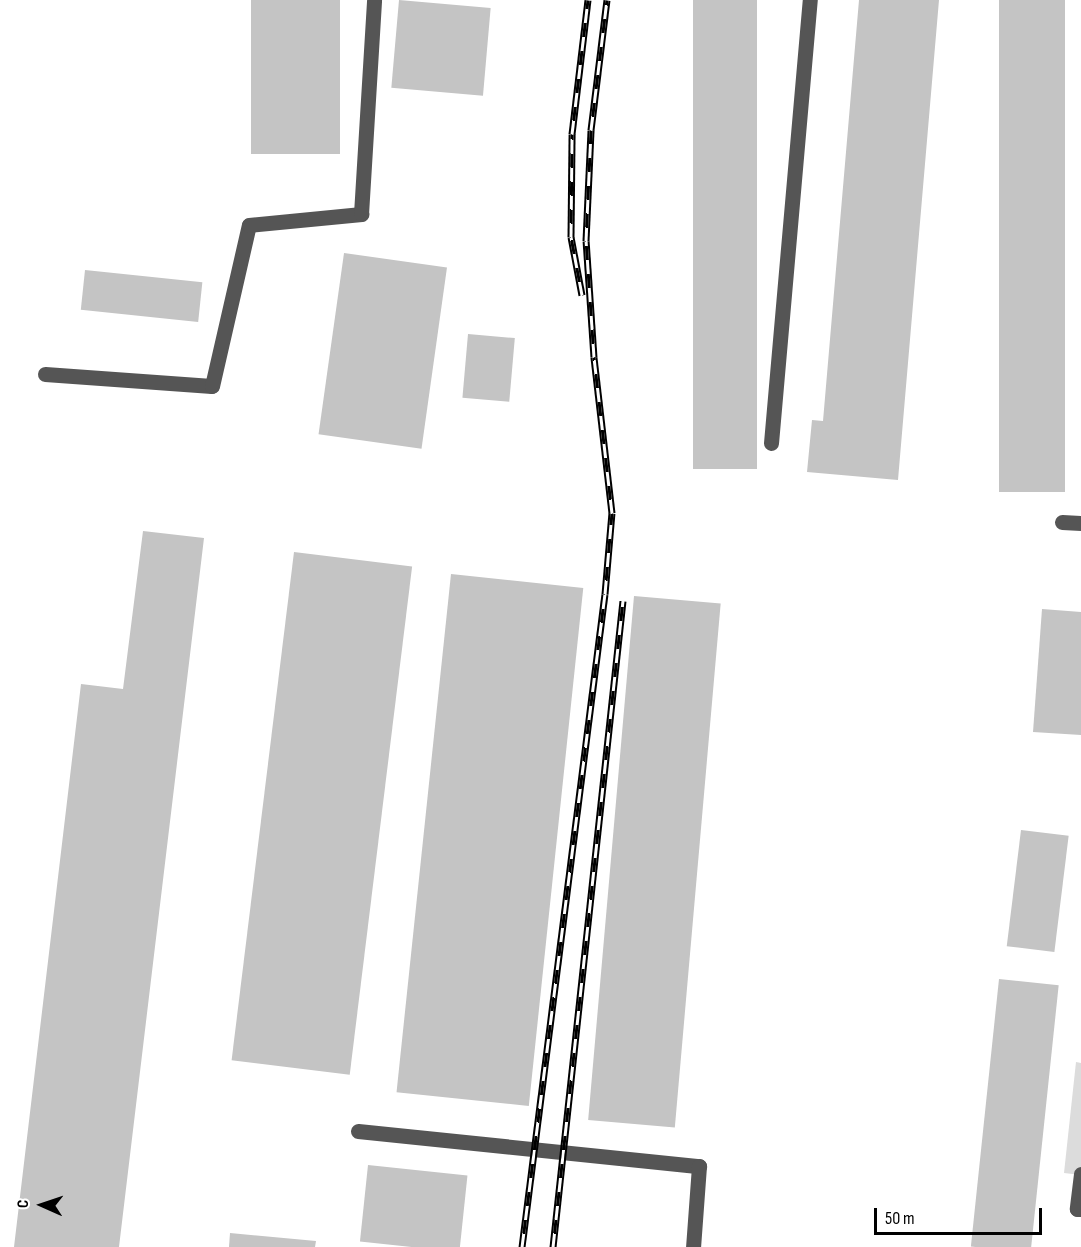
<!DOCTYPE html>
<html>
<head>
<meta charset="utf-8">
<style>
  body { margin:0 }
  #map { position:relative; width:1081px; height:1247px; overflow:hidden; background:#fff; font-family:"Sofia Sans Condensed",sans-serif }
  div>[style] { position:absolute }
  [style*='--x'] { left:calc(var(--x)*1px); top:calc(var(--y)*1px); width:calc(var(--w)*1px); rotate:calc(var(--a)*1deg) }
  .green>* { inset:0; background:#dcdcdc }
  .building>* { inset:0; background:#c4c4c4; transform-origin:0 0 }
  .minor>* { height:15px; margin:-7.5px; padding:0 7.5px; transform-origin:7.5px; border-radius:7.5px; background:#555 }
  .rail>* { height:7px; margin-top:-3.5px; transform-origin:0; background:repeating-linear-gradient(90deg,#fff 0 14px,#000 0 28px); box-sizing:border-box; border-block:2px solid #000 }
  span { translate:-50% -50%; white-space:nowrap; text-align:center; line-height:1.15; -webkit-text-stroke:5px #fff; paint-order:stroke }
  .north { position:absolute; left:12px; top:1175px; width:60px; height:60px; -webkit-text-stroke:4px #fff; paint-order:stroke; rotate:273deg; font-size:16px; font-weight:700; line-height:24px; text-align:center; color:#000 }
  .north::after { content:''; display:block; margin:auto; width:21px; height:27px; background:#000; clip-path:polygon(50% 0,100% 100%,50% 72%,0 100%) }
  .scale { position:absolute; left:874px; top:1208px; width:168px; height:27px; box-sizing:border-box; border:3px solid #000; border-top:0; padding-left:8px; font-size:18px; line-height:21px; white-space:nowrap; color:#000; -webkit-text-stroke:4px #fff; paint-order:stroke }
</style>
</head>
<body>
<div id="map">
  <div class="green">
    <i style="clip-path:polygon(1076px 1062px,1081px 1063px,1081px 1175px,1064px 1173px)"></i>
  </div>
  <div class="building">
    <i style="left:251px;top:0;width:89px;height:154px"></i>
    <i style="left:399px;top:0;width:92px;height:88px;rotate:5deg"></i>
    <i style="left:693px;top:0;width:64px;height:469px"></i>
    <i style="clip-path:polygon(859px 0,939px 0,898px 480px,807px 472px,812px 420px,823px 421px)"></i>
    <i style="left:999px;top:0;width:66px;height:492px"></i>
    <i style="left:344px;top:253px;width:104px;height:183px;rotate:8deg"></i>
    <i style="left:85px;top:270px;width:118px;height:40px;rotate:6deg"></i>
    <i style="left:468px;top:334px;width:47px;height:64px;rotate:5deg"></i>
    <i style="clip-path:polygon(143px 531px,204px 538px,119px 1247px,14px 1247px,81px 684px,123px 689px)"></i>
    <i style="left:294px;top:552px;width:119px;height:512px;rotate:7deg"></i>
    <i style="left:451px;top:574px;width:133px;height:521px;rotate:6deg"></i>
    <i style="left:634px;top:596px;width:87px;height:526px;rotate:5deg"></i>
    <i style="clip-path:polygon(1042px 609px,1081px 612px,1081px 735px,1033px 732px)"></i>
    <i style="left:1021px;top:830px;width:48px;height:117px;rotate:7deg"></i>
    <i style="left:999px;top:979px;width:60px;height:269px;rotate:6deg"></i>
    <i style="left:368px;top:1165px;width:100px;height:77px;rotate:6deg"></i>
    <i style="clip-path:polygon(230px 1233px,316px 1241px,315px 1247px,229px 1247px)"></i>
  </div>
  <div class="minor">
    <i style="--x:45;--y:374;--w:167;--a:4.1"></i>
    <i style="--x:212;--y:386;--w:165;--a:-77.1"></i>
    <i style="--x:249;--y:225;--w:113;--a:-5.6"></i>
    <i style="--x:361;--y:214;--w:214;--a:-86.5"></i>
    <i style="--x:771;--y:443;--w:445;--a:-85"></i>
    <i style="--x:1062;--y:522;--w:19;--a:3"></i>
    <i style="--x:358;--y:1131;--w:343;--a:5.9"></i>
    <i style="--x:699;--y:1166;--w:81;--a:94.2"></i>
    <i style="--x:1081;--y:1174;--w:35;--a:97"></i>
    <i style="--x:1077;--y:1209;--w:4;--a:0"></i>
  </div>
  <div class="rail">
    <i style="--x:582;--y:295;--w:59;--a:-100.7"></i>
    <i style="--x:571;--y:237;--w:103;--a:-89.4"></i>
    <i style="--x:572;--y:134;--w:135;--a:-83.2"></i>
    <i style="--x:522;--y:1247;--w:658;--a:-82.76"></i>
    <i style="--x:605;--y:594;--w:81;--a:-85.1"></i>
    <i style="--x:612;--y:513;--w:157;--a:-96.6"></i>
    <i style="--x:594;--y:357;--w:116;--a:-93.9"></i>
    <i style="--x:586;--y:241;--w:111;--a:-87.4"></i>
    <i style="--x:591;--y:130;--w:131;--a:-83"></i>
    <i style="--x:553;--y:1247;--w:650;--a:-83.82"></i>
  </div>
  <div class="north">С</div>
  <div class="scale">50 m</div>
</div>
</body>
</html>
